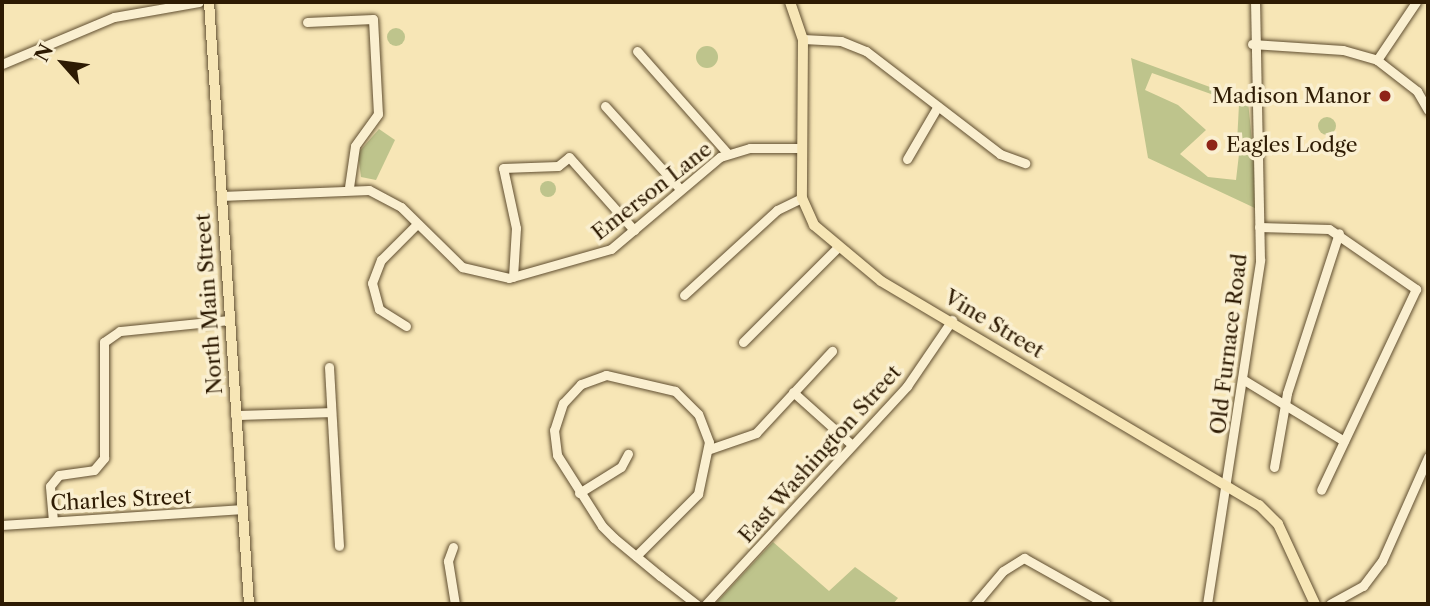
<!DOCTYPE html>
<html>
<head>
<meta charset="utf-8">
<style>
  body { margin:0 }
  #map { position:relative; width:1430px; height:606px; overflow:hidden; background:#f7e6b6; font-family:"Libre Caslon Text",serif }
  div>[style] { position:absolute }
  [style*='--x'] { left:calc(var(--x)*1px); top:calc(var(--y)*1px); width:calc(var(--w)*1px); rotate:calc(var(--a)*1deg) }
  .green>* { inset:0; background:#bec48c }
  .round { border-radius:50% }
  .roads { filter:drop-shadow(0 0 2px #604e30) drop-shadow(0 0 2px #604e30) }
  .minor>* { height:9px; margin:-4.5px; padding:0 4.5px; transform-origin:4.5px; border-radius:4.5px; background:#faefd0 }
  .major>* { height:10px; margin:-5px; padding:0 5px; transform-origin:5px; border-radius:5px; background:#f7e6b6 }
  .dots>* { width:19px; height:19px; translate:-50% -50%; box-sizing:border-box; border:4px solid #faefd0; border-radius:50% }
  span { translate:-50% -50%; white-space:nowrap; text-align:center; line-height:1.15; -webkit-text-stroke:7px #faefd0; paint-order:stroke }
  .poi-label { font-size:21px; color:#2e1b03 }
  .right { translate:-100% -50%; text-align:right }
  .left { translate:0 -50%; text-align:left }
  .street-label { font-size:21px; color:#2e1b03 }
  .frame { position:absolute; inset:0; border:4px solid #2e1b03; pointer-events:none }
  .north { position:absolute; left:28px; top:28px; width:70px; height:70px; -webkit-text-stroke:5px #faefd0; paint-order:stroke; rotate:298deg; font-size:19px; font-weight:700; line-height:28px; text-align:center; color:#2e1b03 }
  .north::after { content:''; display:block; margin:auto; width:24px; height:32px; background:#2e1b03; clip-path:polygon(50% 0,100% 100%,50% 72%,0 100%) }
</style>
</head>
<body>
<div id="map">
  <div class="green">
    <i class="round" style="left:387px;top:28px;width:18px;height:18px"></i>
    <i class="round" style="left:696px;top:46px;width:22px;height:22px"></i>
    <i style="clip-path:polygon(1131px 58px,1248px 101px,1252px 141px,1237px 143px,1239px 104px,1152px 73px,1145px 90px,1178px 105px,1206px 130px,1180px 154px,1208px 177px,1236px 180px,1239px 154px,1253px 153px,1257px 209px,1148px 158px)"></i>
    <i class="round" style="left:1318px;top:117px;width:18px;height:18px"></i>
    <i style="clip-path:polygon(379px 129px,395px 140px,376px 180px,361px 177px,358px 153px)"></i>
    <i class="round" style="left:540px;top:181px;width:16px;height:16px"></i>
    <i style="clip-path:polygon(773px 542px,829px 591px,855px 567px,898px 598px,893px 604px,715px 604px)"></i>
  </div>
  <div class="roads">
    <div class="minor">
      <i style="--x:307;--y:22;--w:66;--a:-2.6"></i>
      <i style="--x:373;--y:19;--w:95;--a:87"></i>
      <i style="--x:378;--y:114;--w:39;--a:126"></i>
      <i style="--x:355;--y:146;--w:41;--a:98.3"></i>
      <i style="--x:803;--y:39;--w:38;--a:3"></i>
      <i style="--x:841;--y:41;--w:27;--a:22"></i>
      <i style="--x:866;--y:51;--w:169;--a:37.5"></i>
      <i style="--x:1000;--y:154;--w:27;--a:20"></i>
      <i style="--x:1252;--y:44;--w:91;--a:3.8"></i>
      <i style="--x:1343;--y:50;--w:35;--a:16"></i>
      <i style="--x:1377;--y:60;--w:51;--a:37.8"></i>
      <i style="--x:1417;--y:91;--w:22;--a:60"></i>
      <i style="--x:637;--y:51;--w:137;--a:48.5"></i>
      <i style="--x:1377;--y:60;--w:70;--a:-56.1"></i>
      <i style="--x:2;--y:64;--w:121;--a:-22.8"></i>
      <i style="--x:114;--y:17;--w:86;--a:-10"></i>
      <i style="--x:605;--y:106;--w:112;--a:47.9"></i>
      <i style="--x:907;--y:159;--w:61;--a:-59.7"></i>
      <i style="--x:221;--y:196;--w:148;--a:-2.3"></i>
      <i style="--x:369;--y:190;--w:36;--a:28"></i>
      <i style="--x:401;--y:207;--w:86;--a:44.5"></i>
      <i style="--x:462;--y:267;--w:48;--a:13.2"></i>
      <i style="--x:509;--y:278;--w:106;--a:-15.9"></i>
      <i style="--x:611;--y:249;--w:143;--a:-40.2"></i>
      <i style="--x:720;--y:157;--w:31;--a:-17"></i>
      <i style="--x:750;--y:148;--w:52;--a:0"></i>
      <i style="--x:1259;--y:227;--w:70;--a:1.6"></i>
      <i style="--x:1329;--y:229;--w:106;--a:34.6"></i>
      <i style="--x:1416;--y:289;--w:222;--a:115.3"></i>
      <i style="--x:513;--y:277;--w:49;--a:-86.5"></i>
      <i style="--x:516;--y:228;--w:61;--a:-102.2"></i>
      <i style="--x:503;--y:168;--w:55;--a:-2.1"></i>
      <i style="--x:558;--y:166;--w:14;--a:-39"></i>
      <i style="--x:569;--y:157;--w:98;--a:48.3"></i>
      <i style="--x:684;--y:295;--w:126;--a:-42.4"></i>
      <i style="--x:777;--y:210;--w:28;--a:-26"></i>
      <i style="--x:406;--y:326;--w:32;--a:-148"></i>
      <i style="--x:379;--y:309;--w:27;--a:-105"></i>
      <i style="--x:372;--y:283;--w:25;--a:-69"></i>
      <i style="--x:381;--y:260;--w:51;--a:-45"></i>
      <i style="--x:743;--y:342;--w:133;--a:-45"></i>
      <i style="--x:329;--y:367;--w:179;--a:86.8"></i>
      <i style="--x:1244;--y:380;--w:117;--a:31.4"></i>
      <i style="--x:793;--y:392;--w:79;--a:41.9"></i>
      <i style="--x:235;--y:415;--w:94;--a:-1.8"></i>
      <i style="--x:710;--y:449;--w:49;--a:-19.2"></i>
      <i style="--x:756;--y:433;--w:112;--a:-47.2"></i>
      <i style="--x:1274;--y:467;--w:75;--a:-80"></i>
      <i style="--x:1287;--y:393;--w:168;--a:-72"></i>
      <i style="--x:579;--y:493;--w:49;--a:-31.8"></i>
      <i style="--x:621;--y:467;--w:15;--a:-62"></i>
      <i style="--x:53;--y:521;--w:35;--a:-95"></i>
      <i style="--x:50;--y:486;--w:14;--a:-51"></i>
      <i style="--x:59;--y:475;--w:35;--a:-8"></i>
      <i style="--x:94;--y:470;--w:16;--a:-50"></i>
      <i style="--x:104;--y:458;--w:116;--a:-90"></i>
      <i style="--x:104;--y:342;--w:19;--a:-35"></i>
      <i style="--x:120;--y:331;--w:110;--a:-5.8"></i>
      <i style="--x:2;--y:525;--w:241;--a:-3.8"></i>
      <i style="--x:453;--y:547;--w:15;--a:110"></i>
      <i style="--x:448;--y:561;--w:44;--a:80.8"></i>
      <i style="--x:636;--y:556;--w:88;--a:-45"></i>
      <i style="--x:698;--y:494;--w:53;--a:-78.1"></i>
      <i style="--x:709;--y:442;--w:30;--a:-111"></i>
      <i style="--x:698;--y:414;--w:33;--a:-135"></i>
      <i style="--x:675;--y:391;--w:71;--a:-166.9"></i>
      <i style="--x:606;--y:375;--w:27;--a:160"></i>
      <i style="--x:581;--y:384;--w:26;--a:133"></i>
      <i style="--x:563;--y:403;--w:28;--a:108"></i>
      <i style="--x:554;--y:430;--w:25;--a:83"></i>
      <i style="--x:557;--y:455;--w:84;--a:57.6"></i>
      <i style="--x:602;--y:526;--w:17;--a:45"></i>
      <i style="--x:614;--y:538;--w:60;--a:39.6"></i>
      <i style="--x:660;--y:576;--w:46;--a:37.9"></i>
      <i style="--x:706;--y:604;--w:297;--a:-47.3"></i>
      <i style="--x:907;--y:386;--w:80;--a:-55.7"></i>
      <i style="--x:975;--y:604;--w:43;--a:-49.7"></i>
      <i style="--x:1003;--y:571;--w:25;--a:-32"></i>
      <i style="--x:1024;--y:558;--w:94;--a:29.3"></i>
      <i style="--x:1207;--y:604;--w:348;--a:-81.2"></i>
      <i style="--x:1260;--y:260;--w:258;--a:-91.1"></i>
      <i style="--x:1330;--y:604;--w:38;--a:-29"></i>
      <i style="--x:1363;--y:586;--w:31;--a:-53"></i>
      <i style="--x:1382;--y:561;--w:114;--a:-66.1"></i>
    </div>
    <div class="major">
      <i style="--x:209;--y:2;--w:603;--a:86.2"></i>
      <i style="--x:790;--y:2;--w:39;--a:71"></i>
      <i style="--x:803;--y:39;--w:159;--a:90.4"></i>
      <i style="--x:802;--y:198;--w:30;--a:66"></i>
      <i style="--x:814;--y:225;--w:87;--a:39.9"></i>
      <i style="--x:881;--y:281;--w:439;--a:30.7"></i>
      <i style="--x:1259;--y:505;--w:27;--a:45"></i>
      <i style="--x:1278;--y:524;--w:88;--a:65.2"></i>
    </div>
  </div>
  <div class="dots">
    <i style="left:1385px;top:96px;background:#8f2418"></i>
    <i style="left:1212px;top:145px;background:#8f2418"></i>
  </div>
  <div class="poi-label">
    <span class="right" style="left:1371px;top:96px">Madison Manor</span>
    <span class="left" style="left:1226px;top:145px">Eagles Lodge</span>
  </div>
  <div class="street-label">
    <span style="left:652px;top:191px;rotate:-38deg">Emerson Lane</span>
    <span style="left:209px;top:304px;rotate:-94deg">North Main Street</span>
    <span style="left:994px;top:324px;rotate:31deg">Vine Street</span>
    <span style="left:1229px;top:344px;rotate:-83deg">Old Furnace Road</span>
    <span style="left:820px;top:454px;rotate:-48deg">East Washington Street</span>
    <span style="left:121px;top:500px;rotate:-3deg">Charles Street</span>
  </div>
  <div class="frame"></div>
  <div class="north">N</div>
</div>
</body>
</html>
